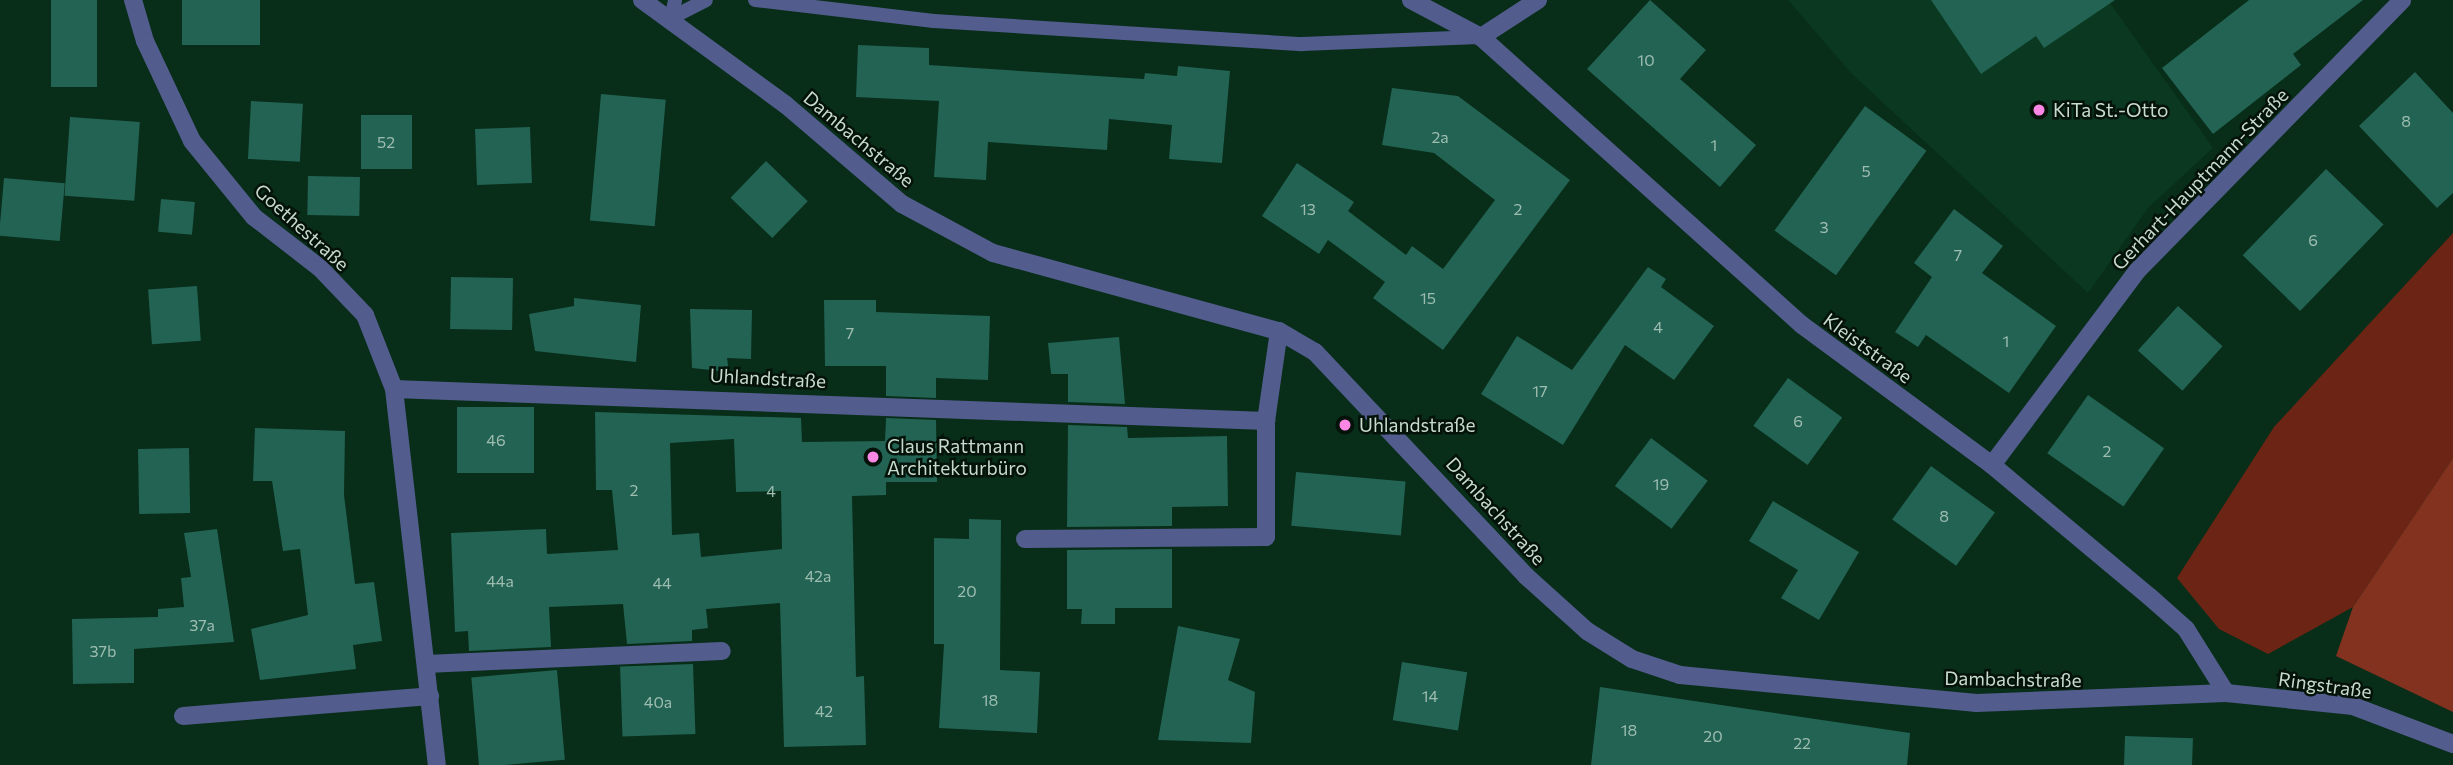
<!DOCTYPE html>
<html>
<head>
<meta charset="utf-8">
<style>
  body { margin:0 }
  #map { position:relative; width:2453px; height:765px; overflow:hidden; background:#082d18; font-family:Commissioner,sans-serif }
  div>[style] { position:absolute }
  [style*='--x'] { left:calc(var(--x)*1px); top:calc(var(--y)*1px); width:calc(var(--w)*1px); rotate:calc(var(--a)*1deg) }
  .built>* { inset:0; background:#0a3820 }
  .green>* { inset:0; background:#6c2514 }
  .forest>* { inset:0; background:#843220 }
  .building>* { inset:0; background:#226354; transform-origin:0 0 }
  .service>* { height:14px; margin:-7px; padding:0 7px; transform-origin:7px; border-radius:7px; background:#525c8d }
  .minor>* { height:18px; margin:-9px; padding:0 9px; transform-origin:9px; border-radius:9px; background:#525c8d }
  .tertiary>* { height:18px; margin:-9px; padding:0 9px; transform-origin:9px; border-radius:9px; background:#525c8d }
  .dots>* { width:19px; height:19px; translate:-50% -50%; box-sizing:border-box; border:4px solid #041209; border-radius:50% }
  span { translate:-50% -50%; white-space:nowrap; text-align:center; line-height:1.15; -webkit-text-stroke:5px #041209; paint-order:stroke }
  .number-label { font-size:16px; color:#9ebdaf }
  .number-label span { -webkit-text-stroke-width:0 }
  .poi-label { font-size:19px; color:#c7dbcd }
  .left { translate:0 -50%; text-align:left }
  .street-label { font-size:19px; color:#c7dbcd }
</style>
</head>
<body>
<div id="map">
  <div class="built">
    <i style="clip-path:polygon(1788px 0,2108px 0,2213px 148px,2148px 208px,2088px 293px,1851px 73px)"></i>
  </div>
  <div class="green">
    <i style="clip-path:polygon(2453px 233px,2453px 458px,2353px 607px,2268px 654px,2219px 629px,2177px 578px,2274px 427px)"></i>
  </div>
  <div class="forest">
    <i style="clip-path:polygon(2453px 458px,2453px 712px,2336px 656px,2353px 607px)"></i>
  </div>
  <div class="building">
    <i style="left:51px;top:0;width:46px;height:87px"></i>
    <i style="left:182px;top:0;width:78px;height:45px"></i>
    <i style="clip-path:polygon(1650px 0,1706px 50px,1680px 79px,1756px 145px,1720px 187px,1587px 69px)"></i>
    <i style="clip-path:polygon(1931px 0,2115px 0,2044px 48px,2036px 36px,1981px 74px)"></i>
    <i style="clip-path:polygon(2249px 0,2363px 0,2293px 54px,2301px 65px,2213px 134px,2162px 68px)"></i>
    <i style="clip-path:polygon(858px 45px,929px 48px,929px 65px,1144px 79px,1145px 73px,1177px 76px,1178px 66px,1230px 71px,1222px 163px,1169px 159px,1172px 125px,1109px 119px,1107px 150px,988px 142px,986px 180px,934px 177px,939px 101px,856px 97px)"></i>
    <i style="clip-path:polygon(2415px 72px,2453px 113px,2453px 193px,2437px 208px,2359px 126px)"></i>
    <i style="clip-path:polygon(1392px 88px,1458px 96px,1570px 180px,1443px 350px,1373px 298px,1385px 282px,1328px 240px,1319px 254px,1262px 216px,1297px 163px,1354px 202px,1348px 211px,1406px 255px,1412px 246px,1443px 269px,1495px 200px,1434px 153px,1382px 145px)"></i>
    <i style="left:601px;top:94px;width:65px;height:127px;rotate:5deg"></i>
    <i style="left:251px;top:101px;width:52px;height:58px;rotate:3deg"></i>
    <i style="left:1865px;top:106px;width:76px;height:154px;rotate:36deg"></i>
    <i style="left:361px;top:115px;width:51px;height:54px"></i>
    <i style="left:70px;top:117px;width:70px;height:79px;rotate:4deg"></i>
    <i style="left:530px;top:127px;width:56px;height:55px;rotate:88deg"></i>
    <i style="left:766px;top:161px;width:58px;height:51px;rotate:44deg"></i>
    <i style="left:2326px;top:169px;width:80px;height:120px;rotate:44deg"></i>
    <i style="left:308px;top:176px;width:52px;height:39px;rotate:1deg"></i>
    <i style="left:4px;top:178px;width:61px;height:58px;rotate:5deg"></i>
    <i style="left:161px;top:199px;width:34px;height:33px;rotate:5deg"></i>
    <i style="clip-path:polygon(1954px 209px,2003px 246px,1982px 273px,2056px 326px,2009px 393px,1926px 335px,1918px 347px,1895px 332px,1932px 277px,1914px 263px)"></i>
    <i style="clip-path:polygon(1648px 267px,1666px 279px,1661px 287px,1714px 326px,1674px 380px,1625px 345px,1563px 445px,1481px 394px,1517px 336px,1572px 370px)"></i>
    <i style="left:451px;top:277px;width:62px;height:52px;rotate:1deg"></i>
    <i style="left:197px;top:286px;width:55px;height:49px;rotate:86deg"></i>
    <i style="clip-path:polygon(574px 298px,641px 305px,636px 362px,535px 351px,529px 314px,574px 306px)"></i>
    <i style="clip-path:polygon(824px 300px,876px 300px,876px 312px,990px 316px,988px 380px,936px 378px,936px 398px,886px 396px,886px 366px,825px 366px)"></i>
    <i style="left:2178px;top:306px;width:60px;height:60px;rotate:42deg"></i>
    <i style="clip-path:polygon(690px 309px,752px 310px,751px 359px,727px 358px,729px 372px,692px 368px)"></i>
    <i style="clip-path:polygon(1119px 337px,1125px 404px,1068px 402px,1068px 374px,1051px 374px,1048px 343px)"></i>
    <i style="left:1788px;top:378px;width:67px;height:59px;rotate:36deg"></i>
    <i style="left:2088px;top:395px;width:93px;height:71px;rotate:35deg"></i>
    <i style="left:534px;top:407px;width:66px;height:77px;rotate:90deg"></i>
    <i style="clip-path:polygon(evenodd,595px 412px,801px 418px,802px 442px,885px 441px,886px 418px,936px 420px,937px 482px,886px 482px,886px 495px,852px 496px,856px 677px,864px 676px,866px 745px,784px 747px,780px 603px,706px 609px,708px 628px,692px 630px,692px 641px,627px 644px,623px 604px,549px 607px,551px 647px,469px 651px,468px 631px,455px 632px,451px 533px,546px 529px,547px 554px,618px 550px,612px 490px,596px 490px,595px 412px,734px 439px,736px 492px,781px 491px,782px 549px,701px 557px,699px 533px,672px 535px,670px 443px,734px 439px)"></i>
    <i style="clip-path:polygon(1068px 425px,1127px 427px,1128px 438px,1227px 436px,1228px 506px,1172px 507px,1172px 526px,1067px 527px)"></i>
    <i style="clip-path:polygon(255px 428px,345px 431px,344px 495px,355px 584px,374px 582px,382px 641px,353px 645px,356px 669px,260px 680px,251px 629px,308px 615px,300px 549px,283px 551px,272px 481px,253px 481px)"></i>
    <i style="left:1651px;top:438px;width:71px;height:60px;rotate:37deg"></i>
    <i style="left:189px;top:448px;width:65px;height:51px;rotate:89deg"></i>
    <i style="left:1931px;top:466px;width:79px;height:66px;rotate:36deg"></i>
    <i style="left:1296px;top:472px;width:110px;height:54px;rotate:5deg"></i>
    <i style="clip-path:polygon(1773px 501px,1859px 552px,1819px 620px,1781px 598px,1798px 570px,1749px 541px)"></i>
    <i style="clip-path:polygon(969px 519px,1001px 520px,1000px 670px,1040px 672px,1037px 733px,939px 728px,944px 644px,934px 644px,934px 538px,969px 539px)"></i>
    <i style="clip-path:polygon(217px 529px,234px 642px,134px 649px,134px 683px,73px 684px,72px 619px,158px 617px,158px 609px,184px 607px,181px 578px,191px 577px,184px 533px)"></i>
    <i style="clip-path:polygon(1172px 549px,1172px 608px,1115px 608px,1115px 624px,1081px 624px,1082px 609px,1067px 609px,1067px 550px)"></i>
    <i style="clip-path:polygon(1178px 626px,1240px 639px,1228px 680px,1255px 692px,1251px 743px,1158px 740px)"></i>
    <i style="left:1402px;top:662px;width:66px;height:59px;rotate:9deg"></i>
    <i style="left:693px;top:664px;width:70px;height:73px;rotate:88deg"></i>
    <i style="left:557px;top:670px;width:90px;height:86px;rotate:85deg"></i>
    <i style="clip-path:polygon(1600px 687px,1910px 733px,1907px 765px,1591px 765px)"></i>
    <i style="left:2125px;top:736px;width:68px;height:29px;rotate:2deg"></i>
  </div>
  <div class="service">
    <i style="--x:755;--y:0;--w:180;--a:6.7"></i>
    <i style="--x:934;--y:21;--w:369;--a:3.6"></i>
    <i style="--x:1302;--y:44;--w:177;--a:-2.3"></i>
    <i style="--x:671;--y:18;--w:39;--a:-27"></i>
    <i style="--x:671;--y:18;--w:18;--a:-77"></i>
  </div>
  <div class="minor">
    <i style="--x:133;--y:0;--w:43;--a:73.7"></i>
    <i style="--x:145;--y:41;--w:110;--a:64.8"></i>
    <i style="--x:192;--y:141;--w:98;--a:50.8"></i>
    <i style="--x:254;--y:217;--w:83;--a:37.7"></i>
    <i style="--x:320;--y:268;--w:65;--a:46.2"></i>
    <i style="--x:365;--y:315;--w:79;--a:68.6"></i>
    <i style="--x:394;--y:389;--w:378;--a:83.5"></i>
    <i style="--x:1411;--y:0;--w:79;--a:27.9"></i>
    <i style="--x:1481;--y:37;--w:431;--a:41.9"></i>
    <i style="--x:1802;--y:325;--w:236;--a:36.4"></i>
    <i style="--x:1992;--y:465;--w:206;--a:39.9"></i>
    <i style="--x:2150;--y:597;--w:48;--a:41.6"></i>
    <i style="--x:2186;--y:629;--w:75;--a:58"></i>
    <i style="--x:1481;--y:37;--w:68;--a:-33"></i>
    <i style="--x:394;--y:389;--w:873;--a:2.1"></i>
    <i style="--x:1992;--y:465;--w:242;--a:-53.2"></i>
    <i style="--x:2137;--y:271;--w:379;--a:-45.6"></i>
    <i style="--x:1025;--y:539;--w:241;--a:-0.5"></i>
    <i style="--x:1266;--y:537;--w:116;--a:-90"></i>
    <i style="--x:1266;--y:421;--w:91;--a:-81.8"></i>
    <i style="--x:426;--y:664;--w:296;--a:-2.5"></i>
    <i style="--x:183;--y:716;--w:248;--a:-4.6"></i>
  </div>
  <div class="tertiary">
    <i style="--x:642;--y:0;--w:178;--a:36.1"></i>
    <i style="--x:786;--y:105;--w:153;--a:40.5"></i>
    <i style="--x:902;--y:204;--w:103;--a:28.3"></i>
    <i style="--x:993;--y:253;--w:296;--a:15.3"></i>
    <i style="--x:1279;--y:331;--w:42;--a:30.3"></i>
    <i style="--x:1315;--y:352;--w:308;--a:46.7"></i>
    <i style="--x:1526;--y:576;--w:82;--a:42"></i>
    <i style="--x:1587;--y:631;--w:53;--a:31.9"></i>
    <i style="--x:1632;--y:659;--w:51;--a:18.4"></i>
    <i style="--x:1680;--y:675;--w:298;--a:5.4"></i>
    <i style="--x:1977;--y:703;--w:249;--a:-2.3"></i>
    <i style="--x:2226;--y:693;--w:128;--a:5.8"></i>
    <i style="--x:2353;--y:706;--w:107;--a:20.8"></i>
  </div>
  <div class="dots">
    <i style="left:2039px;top:110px;background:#fb87e5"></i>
    <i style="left:1345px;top:425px;background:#fb87e5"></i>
    <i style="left:873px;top:457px;background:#fb87e5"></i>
  </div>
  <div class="number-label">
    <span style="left:1646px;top:60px">10</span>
    <span style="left:2406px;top:121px">8</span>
    <span style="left:1440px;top:137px">2a</span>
    <span style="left:386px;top:142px">52</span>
    <span style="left:1714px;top:145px">1</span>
    <span style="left:1866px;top:171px">5</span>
    <span style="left:1308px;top:209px">13</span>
    <span style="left:1518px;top:209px">2</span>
    <span style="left:1824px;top:227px">3</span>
    <span style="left:2313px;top:240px">6</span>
    <span style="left:1958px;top:255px">7</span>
    <span style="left:1428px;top:298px">15</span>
    <span style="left:1658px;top:327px">4</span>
    <span style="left:850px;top:333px">7</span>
    <span style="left:2006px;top:341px">1</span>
    <span style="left:1540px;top:391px">17</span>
    <span style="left:1798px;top:421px">6</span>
    <span style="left:496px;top:440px">46</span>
    <span style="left:2107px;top:451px">2</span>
    <span style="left:1661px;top:484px">19</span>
    <span style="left:634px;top:490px">2</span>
    <span style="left:771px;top:491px">4</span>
    <span style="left:1944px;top:516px">8</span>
    <span style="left:818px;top:576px">42a</span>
    <span style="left:500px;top:581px">44a</span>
    <span style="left:662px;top:583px">44</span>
    <span style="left:967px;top:591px">20</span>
    <span style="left:202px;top:625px">37a</span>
    <span style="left:103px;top:651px">37b</span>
    <span style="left:1430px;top:696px">14</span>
    <span style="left:990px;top:700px">18</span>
    <span style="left:658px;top:702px">40a</span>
    <span style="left:824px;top:711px">42</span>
    <span style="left:1629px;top:730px">18</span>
    <span style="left:1713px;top:736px">20</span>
    <span style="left:1802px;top:743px">22</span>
  </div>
  <div class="poi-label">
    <span class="left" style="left:2053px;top:110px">KiTa St.-Otto</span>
    <span class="left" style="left:1359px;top:425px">Uhlandstraße</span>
    <span class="left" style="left:887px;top:457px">Claus Rattmann<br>Architekturbüro</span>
  </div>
  <div class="street-label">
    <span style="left:859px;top:139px;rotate:40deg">Dambachstraße</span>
    <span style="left:2200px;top:179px;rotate:-46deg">Gerhart-Hauptmann-Straße</span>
    <span style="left:302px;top:227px;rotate:42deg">Goethestraße</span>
    <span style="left:1868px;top:348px;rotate:36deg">Kleiststraße</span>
    <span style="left:768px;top:378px;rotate:3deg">Uhlandstraße</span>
    <span style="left:1496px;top:511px;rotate:48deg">Dambachstraße</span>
    <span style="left:2013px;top:679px;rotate:1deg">Dambachstraße</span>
    <span style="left:2325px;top:685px;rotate:8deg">Ringstraße</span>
  </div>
</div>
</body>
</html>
